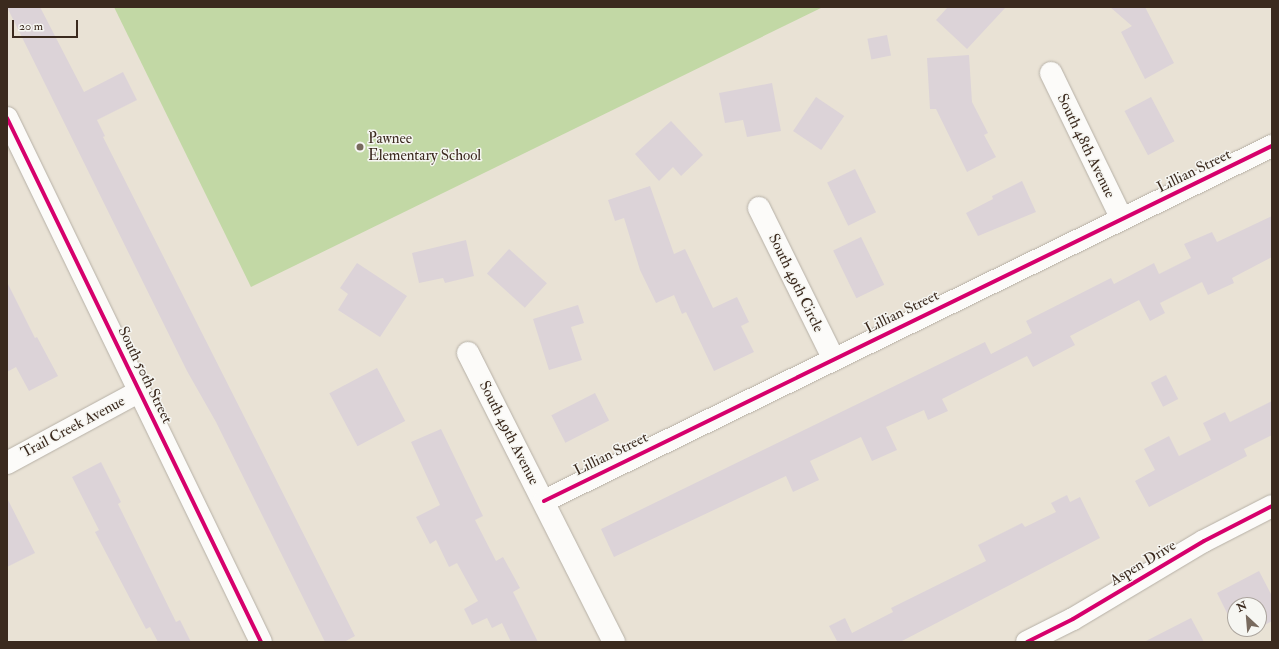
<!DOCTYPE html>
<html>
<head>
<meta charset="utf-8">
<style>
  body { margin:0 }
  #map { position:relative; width:1279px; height:649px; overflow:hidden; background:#e9e2d5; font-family:"IM FELL Double Pica",serif }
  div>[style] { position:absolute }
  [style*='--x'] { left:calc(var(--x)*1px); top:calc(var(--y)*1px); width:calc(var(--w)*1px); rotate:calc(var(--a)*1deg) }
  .green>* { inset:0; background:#c2d8a5 }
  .building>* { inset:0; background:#dcd3d8; transform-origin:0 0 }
  .roads { filter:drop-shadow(0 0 1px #b6b0a6) drop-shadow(0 0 1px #b6b0a6) }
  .minor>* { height:22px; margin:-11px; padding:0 11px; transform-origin:11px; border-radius:11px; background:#fcfbf9 }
  .cycleway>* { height:4px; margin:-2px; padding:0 2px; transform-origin:2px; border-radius:2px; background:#d6006c }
  .dots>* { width:11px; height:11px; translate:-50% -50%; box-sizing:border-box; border:2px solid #f6f6f2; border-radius:50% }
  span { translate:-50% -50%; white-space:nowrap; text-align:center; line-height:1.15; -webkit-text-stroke:3px #f6f6f2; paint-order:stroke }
  .poi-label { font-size:15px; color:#3b2a1e }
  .left { translate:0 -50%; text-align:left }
  .street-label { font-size:15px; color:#3b2a1e }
  .frame { position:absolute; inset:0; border:8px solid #3b2a1e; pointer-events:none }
  .north { position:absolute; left:1227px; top:597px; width:40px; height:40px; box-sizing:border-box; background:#f6f6f2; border:1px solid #aba49d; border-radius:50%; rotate:334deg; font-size:11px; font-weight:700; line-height:16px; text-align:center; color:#3b2a1e }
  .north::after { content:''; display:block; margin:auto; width:14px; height:18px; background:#786a5e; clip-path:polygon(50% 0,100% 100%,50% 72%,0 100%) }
  .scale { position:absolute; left:12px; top:20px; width:66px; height:18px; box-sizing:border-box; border:2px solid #3b2a1e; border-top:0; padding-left:5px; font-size:12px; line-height:14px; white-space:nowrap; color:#3b2a1e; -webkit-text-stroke:3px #f6f6f2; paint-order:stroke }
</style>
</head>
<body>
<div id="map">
  <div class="green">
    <i style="clip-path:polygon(114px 7px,823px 7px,251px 287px)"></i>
  </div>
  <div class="building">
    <i style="clip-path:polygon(7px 7px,40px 7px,84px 92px,123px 72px,137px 100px,97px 120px,105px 136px,103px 137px,355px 636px,344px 642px,325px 642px,216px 422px,187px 371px)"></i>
    <i style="clip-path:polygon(948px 7px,1006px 7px,967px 49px,936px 20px)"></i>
    <i style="clip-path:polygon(1110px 7px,1145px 7px,1174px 63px,1145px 79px,1121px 32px,1132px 26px)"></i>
    <i style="left:887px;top:35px;width:21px;height:20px;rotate:79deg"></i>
    <i style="clip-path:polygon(969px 55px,972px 102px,988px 133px,984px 135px,996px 157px,967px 172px,936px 109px,930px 109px,927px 58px)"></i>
    <i style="clip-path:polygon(772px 83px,781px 131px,747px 137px,743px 120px,725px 123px,719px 93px)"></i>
    <i style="left:816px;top:97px;width:34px;height:41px;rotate:34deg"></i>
    <i style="left:1151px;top:97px;width:50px;height:30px;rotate:62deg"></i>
    <i style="clip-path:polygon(671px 121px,703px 155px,681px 176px,673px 167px,659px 181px,635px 154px)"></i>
    <i style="left:855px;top:169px;width:48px;height:31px;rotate:64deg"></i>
    <i style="clip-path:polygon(1022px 181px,1036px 212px,978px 236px,966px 213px,993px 199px,992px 196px)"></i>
    <i style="clip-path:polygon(650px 186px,674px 254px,685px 249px,713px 308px,737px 297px,749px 322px,741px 326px,754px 352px,714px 371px,686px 312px,682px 314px,674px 295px,656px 303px,640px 270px,624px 218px,615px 221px,608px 200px)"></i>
    <i style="clip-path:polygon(1272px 216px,1272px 257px,1232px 278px,1234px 283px,1208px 295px,1202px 282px,1160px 303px,1165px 313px,1150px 321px,1139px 300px,1070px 336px,1075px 345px,1033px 367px,1027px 356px,942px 399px,948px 411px,928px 420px,924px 410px,886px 427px,897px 450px,872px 461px,861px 437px,810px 461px,819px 480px,793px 492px,786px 476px,614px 557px,601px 529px,985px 342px,991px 354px,1032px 333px,1026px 321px,1111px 278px,1114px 284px,1154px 263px,1159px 274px,1191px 258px,1184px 244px,1212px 232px,1217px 242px)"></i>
    <i style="left:861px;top:237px;width:53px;height:31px;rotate:64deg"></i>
    <i style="clip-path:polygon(466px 240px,474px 276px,445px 283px,443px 278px,419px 283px,412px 253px)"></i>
    <i style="left:509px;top:249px;width:51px;height:33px;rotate:42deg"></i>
    <i style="clip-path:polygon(357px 263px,407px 296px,380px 337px,338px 310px,348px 294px,340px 288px)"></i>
    <i style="clip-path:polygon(7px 282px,35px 338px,37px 337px,58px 376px,29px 391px,16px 367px,7px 372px)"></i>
    <i style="clip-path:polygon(578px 305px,584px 323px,571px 327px,582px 360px,549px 370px,533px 319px)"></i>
    <i style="left:377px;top:368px;width:60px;height:54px;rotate:62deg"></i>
    <i style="left:1166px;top:375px;width:27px;height:17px;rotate:63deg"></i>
    <i style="left:595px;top:393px;width:31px;height:49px;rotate:63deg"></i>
    <i style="clip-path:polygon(1272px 401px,1272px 435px,1244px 449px,1247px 456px,1149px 507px,1135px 481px,1155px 470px,1144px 449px,1169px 436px,1179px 456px,1211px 440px,1203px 423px,1225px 412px,1230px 422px)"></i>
    <i style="clip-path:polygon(441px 429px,483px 516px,475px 520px,496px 561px,503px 557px,520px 588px,513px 592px,538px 642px,511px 642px,502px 623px,492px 628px,487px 618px,472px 625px,464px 609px,478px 601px,457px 563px,449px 567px,436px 540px,430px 544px,416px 517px,440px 505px,411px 442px)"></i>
    <i style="clip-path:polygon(101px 462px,121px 502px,118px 504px,176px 622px,180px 620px,191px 642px,158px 642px,150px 627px,146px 629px,95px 532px,99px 530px,72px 477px)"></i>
    <i style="clip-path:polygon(1067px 495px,1070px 502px,1080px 497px,1100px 538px,900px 642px,834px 642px,837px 641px,829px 626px,845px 618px,852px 633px,893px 612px,891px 608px,986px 561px,978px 545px,1022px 523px,1025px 527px,1056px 512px,1051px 503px)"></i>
    <i style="clip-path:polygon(7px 498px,35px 553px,7px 567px)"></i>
    <i style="clip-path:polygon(1259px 571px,1272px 596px,1272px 621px,1259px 628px,1259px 605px,1235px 605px,1235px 619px,1231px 621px,1217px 593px)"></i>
    <i style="clip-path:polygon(1191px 618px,1204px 642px,1144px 642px)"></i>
  </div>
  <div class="roads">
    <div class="minor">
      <i style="--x:1051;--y:73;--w:162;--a:64.1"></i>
      <i style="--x:7;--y:118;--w:582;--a:64.14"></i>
      <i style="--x:759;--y:208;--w:167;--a:63.7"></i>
      <i style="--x:468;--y:353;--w:324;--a:63.2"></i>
      <i style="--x:7;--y:463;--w:151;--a:-28.4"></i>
      <i style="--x:544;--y:501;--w:810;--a:-26"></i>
      <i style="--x:1027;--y:642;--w:51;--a:-26.6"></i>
      <i style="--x:1073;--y:619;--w:152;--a:-30.8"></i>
      <i style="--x:1204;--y:541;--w:76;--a:-27.2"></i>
    </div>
  </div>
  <div class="cycleway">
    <i style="--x:7;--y:118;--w:582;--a:64.14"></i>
    <i style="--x:544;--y:501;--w:810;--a:-26"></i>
    <i style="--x:1027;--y:642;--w:51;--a:-26.6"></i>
    <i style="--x:1073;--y:619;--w:152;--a:-30.8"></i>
    <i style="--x:1204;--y:541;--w:76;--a:-27.2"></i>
  </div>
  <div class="dots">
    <i style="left:360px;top:147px;background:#786a5e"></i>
  </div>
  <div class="poi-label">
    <span class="left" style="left:368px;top:147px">Pawnee<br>Elementary School</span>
  </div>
  <div class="street-label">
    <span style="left:1086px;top:146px;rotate:64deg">South 48th Avenue</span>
    <span style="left:1194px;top:171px;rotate:-26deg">Lillian Street</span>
    <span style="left:796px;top:283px;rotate:64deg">South 49th Circle</span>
    <span style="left:902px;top:312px;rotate:-26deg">Lillian Street</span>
    <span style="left:145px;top:375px;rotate:64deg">South 50th Street</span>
    <span style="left:73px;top:427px;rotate:-28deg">Trail Creek Avenue</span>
    <span style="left:509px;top:433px;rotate:63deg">South 49th Avenue</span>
    <span style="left:611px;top:454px;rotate:-26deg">Lillian Street</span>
    <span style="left:1143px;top:563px;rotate:-31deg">Aspen Drive</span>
  </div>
  <div class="frame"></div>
  <div class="north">N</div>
  <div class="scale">20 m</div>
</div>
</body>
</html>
